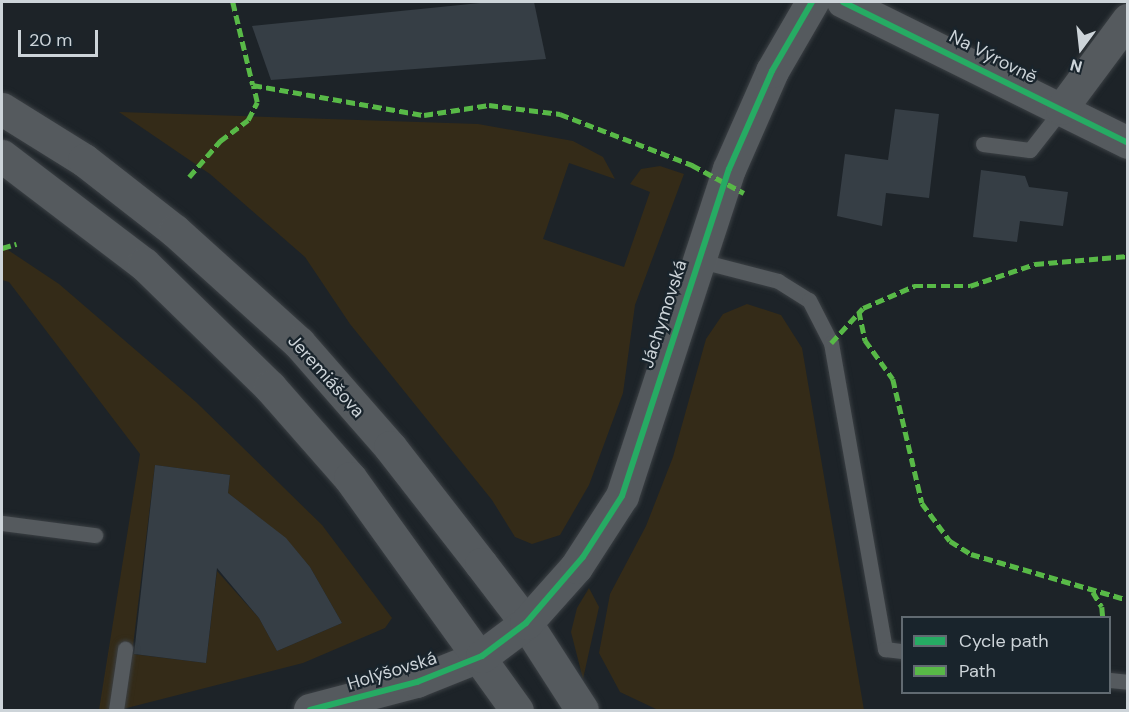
<!DOCTYPE html>
<html>
<head>
<meta charset="utf-8">
<style>
  body { margin:0 }
  #map { position:relative; width:1129px; height:712px; overflow:hidden; background:#1d2328; font-family:"DM Sans",sans-serif }
  div>[style] { position:absolute }
  [style*='--x'] { left:calc(var(--x)*1px); top:calc(var(--y)*1px); width:calc(var(--w)*1px); rotate:calc(var(--a)*1deg) }
  .green>* { inset:0; background:#342b18 }
  .building>* { inset:0; background:#363e45 }
  .roads { filter:drop-shadow(0 0 2px #3b4044) drop-shadow(0 0 2px #3b4044) }
  .lane>* { height:15px; margin:-7.5px; padding:0 7.5px; transform-origin:7.5px; border-radius:7.5px; background:#555a5e }
  .street>* { height:32px; margin:-16px; padding:0 16px; transform-origin:16px; border-radius:16px; background:#555a5e }
  .secondary>* { height:33px; margin:-16.5px; padding:0 16.5px; transform-origin:16.5px; border-radius:16.5px; background:#555a5e }
  .quiet>* { height:4.5px; margin-top:-2.25px; transform-origin:0; background:repeating-linear-gradient(90deg,#58b947 0 9px,transparent 0 13.5px) }
  .cycleway>* { height:6px; margin:-3px; padding:0 3px; transform-origin:3px; border-radius:3px; background:#26ab63 }
  span { translate:-50% -50%; white-space:nowrap; text-align:center; line-height:1.15; -webkit-text-stroke:4.5px #19242c; paint-order:stroke }
  .street-label { font-size:18px; color:#cdd4d9 }
  .frame { position:absolute; inset:0; border:3px solid #cdd4d9; pointer-events:none }
  .legend { position:absolute; left:901px; top:616px; width:210px; height:78px; box-sizing:border-box; background:#19242c; border:2px solid #616a71; margin:0; padding:8px 10px; list-style:none; font-size:18px; color:#cdd4d9 }
  .legend li { display:flex; align-items:center; gap:12px; height:30px }
  .legend b { width:30px; border:2px solid #616a71 }
  .north { position:absolute; left:1051px; top:18px; width:60px; height:60px; -webkit-text-stroke:4px #19242c; paint-order:stroke; rotate:195deg; font-size:16px; font-weight:700; line-height:24px; text-align:center; color:#cdd4d9 }
  .north::after { content:''; display:block; margin:auto; width:21px; height:27px; background:#cdd4d9; clip-path:polygon(50% 0,100% 100%,50% 72%,0 100%) }
  .scale { position:absolute; left:18px; top:30px; width:80px; height:27px; box-sizing:border-box; border:3px solid #cdd4d9; border-top:0; padding-left:8px; font-size:18px; line-height:21px; white-space:nowrap; color:#cdd4d9; -webkit-text-stroke:4px #19242c; paint-order:stroke }
</style>
</head>
<body>
<div id="map">
  <div class="green">
    <i style="clip-path:polygon(119px 112px,478px 124px,573px 141px,603px 157px,615px 179px,569px 163px,543px 239px,624px 267px,650px 192px,630px 184px,641px 169px,660px 166px,684px 174px,635px 305px,623px 393px,589px 485px,560px 535px,532px 544px,515px 537px,492px 500px,350px 324px,305px 257px,210px 174px)"></i>
    <i style="clip-path:polygon(evenodd,2px 246px,59px 284px,196px 402px,322px 525px,392px 618px,385px 628px,303px 663px,119px 710px,99px 710px,140px 454px,9px 282px,2px 280px,2px 246px,155px 465px,230px 475px,228px 493px,286px 539px,310px 567px,342px 623px,277px 651px,259px 618px,217px 571px,206px 663px,132px 654px,155px 465px)"></i>
    <i style="clip-path:polygon(747px 304px,781px 315px,802px 348px,864px 710px,658px 710px,620px 692px,599px 653px,610px 594px,646px 526px,673px 457px,706px 339px,723px 314px)"></i>
    <i style="clip-path:polygon(589px 588px,599px 607px,583px 679px,571px 632px,577px 608px)"></i>
  </div>
  <div class="building">
    <i style="clip-path:polygon(490px 2px,534px 2px,546px 59px,271px 80px,252px 26px)"></i>
    <i style="clip-path:polygon(895px 109px,939px 114px,929px 198px,886px 193px,882px 226px,837px 216px,845px 154px,888px 160px)"></i>
    <i style="clip-path:polygon(981px 170px,1025px 176px,1029px 187px,1068px 192px,1063px 226px,1020px 221px,1017px 242px,973px 237px)"></i>
    <i style="clip-path:polygon(155px 465px,230px 475px,228px 493px,286px 538px,310px 567px,342px 623px,277px 651px,259px 618px,217px 568px,206px 663px,134px 654px)"></i>
  </div>
  <div class="roads">
    <div class="lane">
      <i style="--x:983;--y:144;--w:47;--a:7.3"></i>
      <i style="--x:1030;--y:150;--w:52;--a:-52"></i>
      <i style="--x:697;--y:260;--w:84;--a:14.5"></i>
      <i style="--x:778;--y:281;--w:36;--a:32"></i>
      <i style="--x:809;--y:300;--w:48;--a:62.9"></i>
      <i style="--x:831;--y:343;--w:311;--a:80"></i>
      <i style="--x:885;--y:649;--w:17;--a:7"></i>
      <i style="--x:2;--y:523;--w:94;--a:7.4"></i>
      <i style="--x:1110;--y:680;--w:18;--a:6"></i>
      <i style="--x:116;--y:710;--w:62;--a:-81.6"></i>
    </div>
    <div class="street">
      <i style="--x:843;--y:2;--w:318;--a:26.3"></i>
      <i style="--x:1062;--y:109;--w:111;--a:-53.4"></i>
      <i style="--x:310;--y:710;--w:111;--a:-14.7"></i>
      <i style="--x:417;--y:682;--w:70;--a:-21.8"></i>
    </div>
    <div class="secondary">
      <i style="--x:2;--y:109;--w:97;--a:31.9"></i>
      <i style="--x:84;--y:160;--w:115;--a:38"></i>
      <i style="--x:175;--y:231;--w:167;--a:42.1"></i>
      <i style="--x:299;--y:343;--w:138;--a:48.8"></i>
      <i style="--x:390;--y:447;--w:148;--a:52.1"></i>
      <i style="--x:481;--y:564;--w:74;--a:52.7"></i>
      <i style="--x:526;--y:623;--w:103;--a:57.2"></i>
      <i style="--x:2;--y:156;--w:178;--a:37.3"></i>
      <i style="--x:144;--y:264;--w:176;--a:44.3"></i>
      <i style="--x:270;--y:387;--w:121;--a:48.7"></i>
      <i style="--x:350;--y:478;--w:286;--a:54.3"></i>
      <i style="--x:482;--y:656;--w:55;--a:-36.9"></i>
      <i style="--x:526;--y:623;--w:75;--a:-48.2"></i>
      <i style="--x:576;--y:567;--w:85;--a:-57.1"></i>
      <i style="--x:622;--y:496;--w:344;--a:-71.9"></i>
      <i style="--x:729;--y:169;--w:107;--a:-66.3"></i>
      <i style="--x:772;--y:71;--w:80;--a:-59.9"></i>
    </div>
  </div>
  <div class="quiet">
    <i style="--x:233;--y:2;--w:85;--a:76.5"></i>
    <i style="--x:253;--y:85;--w:174;--a:10"></i>
    <i style="--x:424;--y:115;--w:66;--a:-8.7"></i>
    <i style="--x:489;--y:105;--w:72;--a:7.2"></i>
    <i style="--x:560;--y:114;--w:142;--a:21.1"></i>
    <i style="--x:692;--y:165;--w:59;--a:28.3"></i>
    <i style="--x:189;--y:177;--w:48;--a:-49.3"></i>
    <i style="--x:220;--y:141;--w:35;--a:-37"></i>
    <i style="--x:248;--y:120;--w:20;--a:-63"></i>
    <i style="--x:257;--y:102;--w:17;--a:-103"></i>
    <i style="--x:2;--y:248;--w:15;--a:-16"></i>
    <i style="--x:859;--y:311;--w:30;--a:78"></i>
    <i style="--x:865;--y:340;--w:48;--a:54.3"></i>
    <i style="--x:893;--y:379;--w:127;--a:76.8"></i>
    <i style="--x:922;--y:503;--w:47;--a:53.6"></i>
    <i style="--x:950;--y:541;--w:25;--a:32"></i>
    <i style="--x:971;--y:554;--w:164;--a:16.3"></i>
    <i style="--x:831;--y:343;--w:47;--a:-47.6"></i>
    <i style="--x:863;--y:308;--w:56;--a:-23.3"></i>
    <i style="--x:914;--y:286;--w:56;--a:0"></i>
    <i style="--x:970;--y:286;--w:69;--a:-18.7"></i>
    <i style="--x:1035;--y:264;--w:93;--a:-4.9"></i>
    <i style="--x:1093;--y:592;--w:17;--a:59"></i>
    <i style="--x:1102;--y:607;--w:11;--a:85"></i>
  </div>
  <div class="cycleway">
    <i style="--x:843;--y:2;--w:318;--a:26.3"></i>
    <i style="--x:310;--y:710;--w:111;--a:-14.7"></i>
    <i style="--x:417;--y:682;--w:70;--a:-21.8"></i>
    <i style="--x:482;--y:656;--w:55;--a:-36.9"></i>
    <i style="--x:526;--y:623;--w:87;--a:-49.2"></i>
    <i style="--x:583;--y:557;--w:72;--a:-57.4"></i>
    <i style="--x:622;--y:496;--w:344;--a:-71.9"></i>
    <i style="--x:729;--y:169;--w:107;--a:-66.3"></i>
    <i style="--x:772;--y:71;--w:80;--a:-59.9"></i>
  </div>
  <div class="street-label">
    <span style="left:993px;top:57px;rotate:27deg">Na Výrovně</span>
    <span style="left:664px;top:314px;rotate:-72deg">Jáchymovská</span>
    <span style="left:326px;top:376px;rotate:48deg">Jeremiášova</span>
    <span style="left:392px;top:671px;rotate:-17deg">Holýšovská</span>
  </div>
  <div class="frame"></div>
  <ul class="legend">
  <li><b style="height:8px;background:#26ab63"></b>Cycle path</li>
  <li><b style="height:8px;background:#58b947"></b>Path</li>
  </ul>
  <div class="north">N</div>
  <div class="scale">20 m</div>
</div>
</body>
</html>
